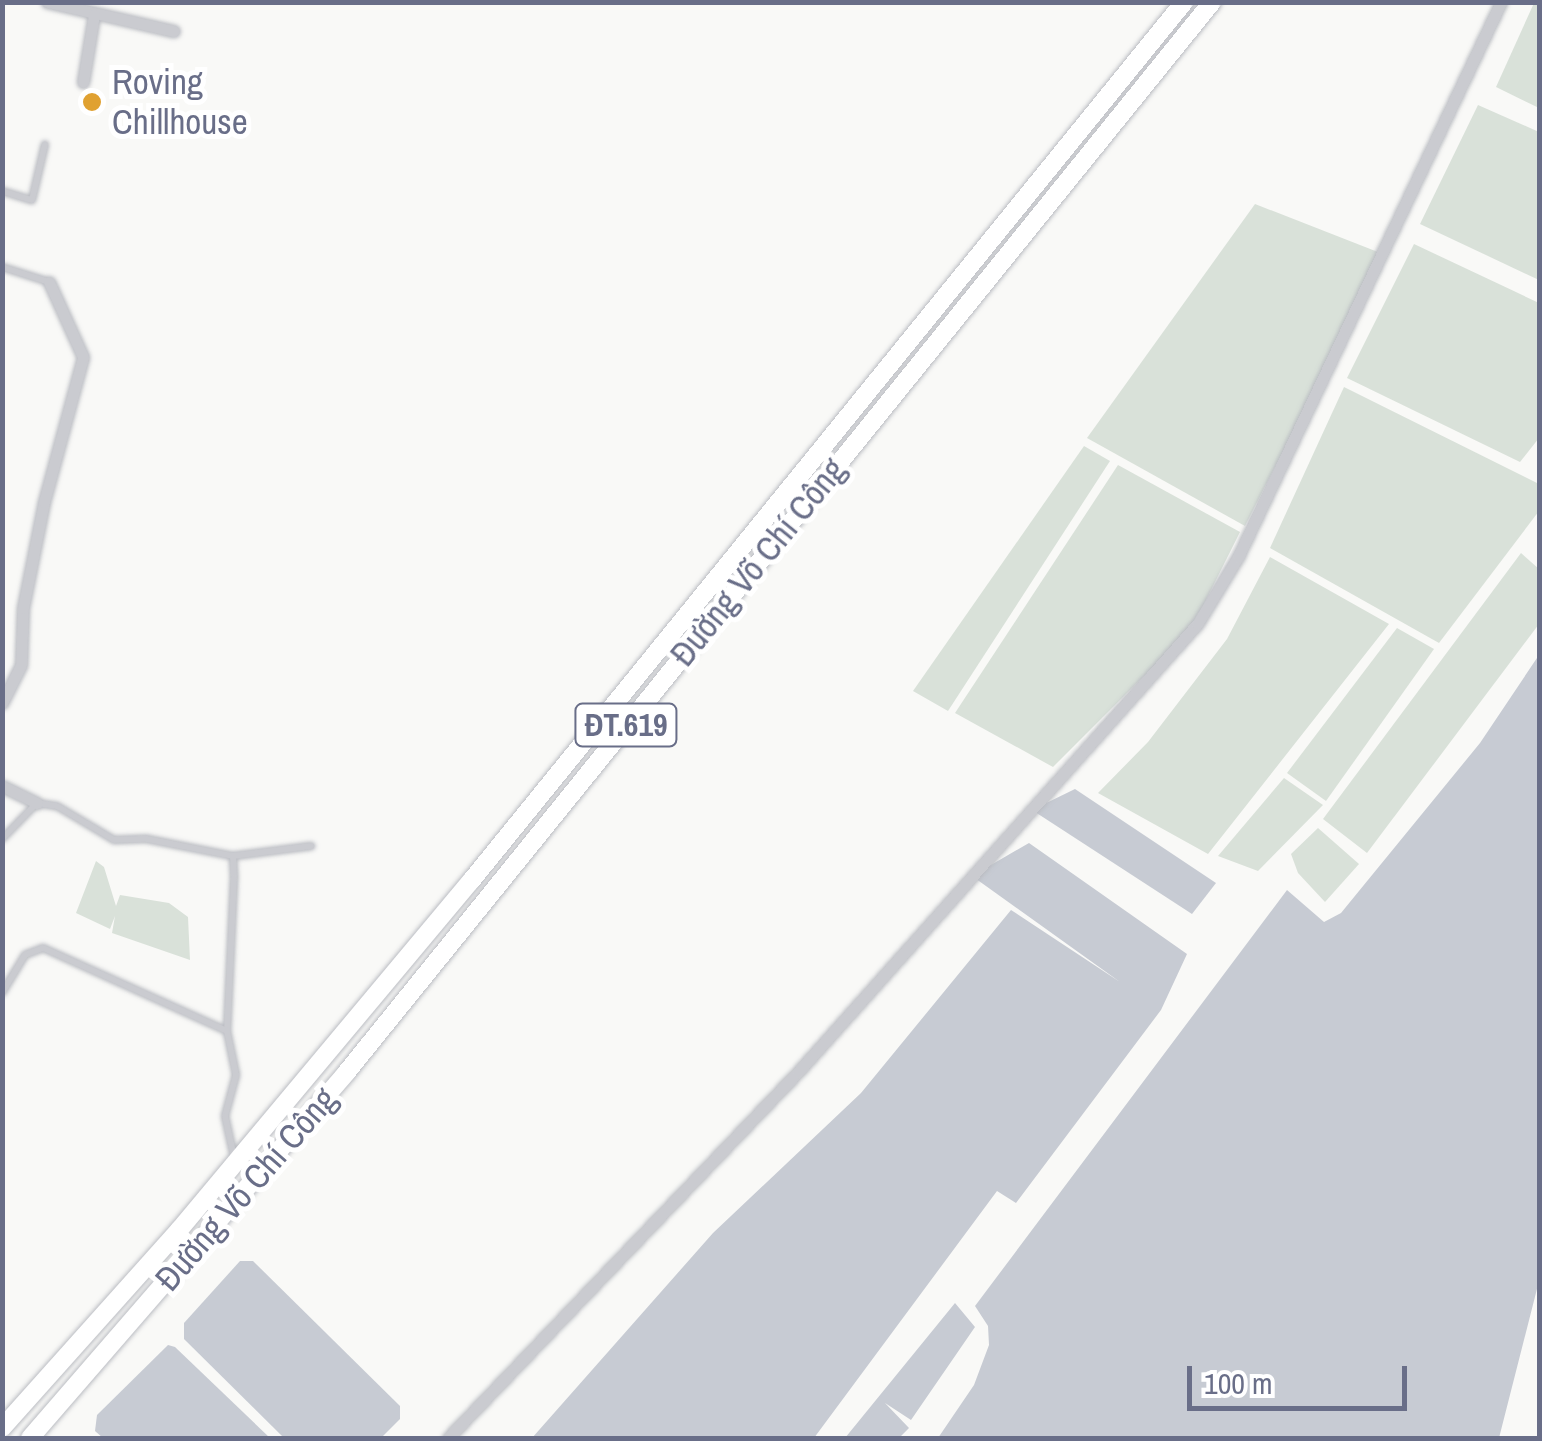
<!DOCTYPE html>
<html>
<head>
<meta charset="utf-8">
<style>
  body { margin:0 }
  #map { position:relative; width:1542px; height:1441px; overflow:hidden; background:#f9f9f7; font-family:"Archivo Narrow",sans-serif }
  div>[style] { position:absolute }
  [style*='--x'] { left:calc(var(--x)*1px); top:calc(var(--y)*1px); width:calc(var(--w)*1px); rotate:calc(var(--a)*1deg) }
  .green>* { inset:0; background:#d9e1d9 }
  .water>* { inset:0; background:#c7cbd3 }
  .roads { filter:drop-shadow(0 0 2px #babcc2) drop-shadow(0 0 2px #babcc2) }
  .service>* { height:6px; margin:-3px; padding:0 3px; transform-origin:3px; border-radius:3px; background:#cacbd0 }
  .minor>* { height:11px; margin:-5.5px; padding:0 5.5px; transform-origin:5.5px; border-radius:5.5px; background:#cacbd0 }
  .primary>* { height:18px; margin:-9px; padding:0 9px; transform-origin:9px; border-radius:9px; background:#fff }
  .dots>* { width:28px; height:28px; translate:-50% -50%; box-sizing:border-box; border:5px solid #fff; border-radius:50% }
  span { translate:-50% -50%; white-space:nowrap; text-align:center; line-height:1.15; -webkit-text-stroke:10px #fff; paint-order:stroke }
  .shield-label span { padding:2px 8px; background:#fff; border:2px solid; border-radius:8px; -webkit-text-stroke-width:0 }
  .shield-label { font-size:32px; color:#696e88; font-weight:700 }
  .poi-label { font-size:35px; color:#696e88 }
  .left { translate:0 -50%; text-align:left }
  .street-label { font-size:35px; color:#696e88 }
  .frame { position:absolute; inset:0; border:5px solid #696e88; pointer-events:none }
  .scale { position:absolute; left:1187px; top:1366px; width:220px; height:45px; box-sizing:border-box; border:5px solid #696e88; border-top:0; padding-left:12px; font-size:30px; line-height:35px; white-space:nowrap; color:#696e88; -webkit-text-stroke:8px #fff; paint-order:stroke }
</style>
</head>
<body>
<div id="map">
  <div class="green">
    <i style="clip-path:polygon(1534px 3px,1539px 3px,1539px 108px,1496px 87px)"></i>
    <i style="clip-path:polygon(1478px 105px,1539px 132px,1539px 280px,1420px 224px)"></i>
    <i style="clip-path:polygon(1255px 204px,1383px 254px,1245px 526px,1087px 438px)"></i>
    <i style="clip-path:polygon(1414px 244px,1539px 303px,1539px 438px,1520px 462px,1347px 378px)"></i>
    <i style="clip-path:polygon(1344px 387px,1539px 484px,1539px 511px,1439px 643px,1270px 548px)"></i>
    <i style="clip-path:polygon(1084px 446px,1110px 461px,948px 711px,913px 691px)"></i>
    <i style="clip-path:polygon(1118px 465px,1240px 532px,1192px 628px,1053px 767px,955px 713px)"></i>
    <i style="clip-path:polygon(1521px 553px,1539px 569px,1539px 624px,1367px 853px,1323px 819px)"></i>
    <i style="clip-path:polygon(1270px 557px,1389px 624px,1208px 854px,1098px 793px,1148px 742px,1227px 639px)"></i>
    <i style="clip-path:polygon(1397px 628px,1434px 649px,1326px 801px,1287px 773px)"></i>
    <i style="clip-path:polygon(1284px 778px,1323px 805px,1258px 871px,1218px 856px)"></i>
    <i style="clip-path:polygon(1318px 828px,1359px 864px,1325px 902px,1298px 873px,1291px 854px)"></i>
    <i style="clip-path:polygon(96px 861px,104px 867px,116px 906px,120px 895px,169px 903px,188px 917px,190px 960px,112px 933px,115px 916px,110px 929px,76px 913px)"></i>
  </div>
  <div class="water">
    <i style="clip-path:polygon(1539px 655px,1539px 1281px,1499px 1438px,938px 1438px,974px 1385px,989px 1345px,988px 1326px,975px 1306px,1287px 890px,1324px 922px,1341px 913px,1480px 743px)"></i>
    <i style="clip-path:polygon(1075px 789px,1216px 883px,1192px 914px,1032px 810px)"></i>
    <i style="clip-path:polygon(1029px 843px,1187px 954px,1161px 1010px,1016px 1203px,997px 1191px,814px 1438px,532px 1438px,713px 1233px,861px 1093px,1011px 910px,1120px 982px,972px 876px)"></i>
    <i style="clip-path:polygon(240px 1261px,253px 1261px,400px 1406px,400px 1419px,381px 1438px,284px 1438px,184px 1339px,184px 1323px)"></i>
    <i style="clip-path:polygon(955px 1303px,975px 1327px,911px 1420px,885px 1403px,909px 1428px,899px 1438px,845px 1438px)"></i>
    <i style="clip-path:polygon(168px 1345px,175px 1347px,270px 1438px,103px 1438px,95px 1431px,97px 1415px)"></i>
  </div>
  <div class="roads">
    <div class="service">
      <i style="--x:2;--y:191;--w:31;--a:17"></i>
      <i style="--x:32;--y:200;--w:57;--a:-76.9"></i>
      <i style="--x:2;--y:267;--w:49;--a:17.7"></i>
      <i style="--x:2;--y:839;--w:50;--a:-45.8"></i>
      <i style="--x:37;--y:803;--w:20;--a:9"></i>
      <i style="--x:57;--y:806;--w:66;--a:30.8"></i>
      <i style="--x:114;--y:840;--w:33;--a:-2"></i>
      <i style="--x:147;--y:839;--w:88;--a:11.2"></i>
      <i style="--x:233;--y:856;--w:22;--a:87"></i>
      <i style="--x:234;--y:878;--w:153;--a:92.6"></i>
      <i style="--x:227;--y:1031;--w:202;--a:-155.7"></i>
      <i style="--x:43;--y:948;--w:19;--a:159"></i>
      <i style="--x:25;--y:955;--w:44;--a:121.2"></i>
      <i style="--x:233;--y:856;--w:79;--a:-7.3"></i>
      <i style="--x:227;--y:1031;--w:45;--a:78.4"></i>
      <i style="--x:236;--y:1075;--w:42;--a:105"></i>
      <i style="--x:225;--y:1116;--w:42;--a:77.6"></i>
    </div>
    <div class="minor">
      <i style="--x:47;--y:2;--w:130;--a:12.9"></i>
      <i style="--x:83;--y:82;--w:68;--a:-80.7"></i>
      <i style="--x:2;--y:703;--w:42;--a:-63.4"></i>
      <i style="--x:21;--y:665;--w:57;--a:-88"></i>
      <i style="--x:23;--y:608;--w:108;--a:-78.8"></i>
      <i style="--x:44;--y:502;--w:150;--a:-74.9"></i>
      <i style="--x:83;--y:357;--w:82;--a:-114.4"></i>
      <i style="--x:2;--y:786;--w:39;--a:26"></i>
      <i style="--x:448;--y:1438;--w:506;--a:-46.28"></i>
      <i style="--x:798;--y:1072;--w:601;--a:-48.3"></i>
      <i style="--x:1198;--y:623;--w:77;--a:-58.8"></i>
      <i style="--x:1238;--y:557;--w:614;--a:-64.64"></i>
    </div>
    <div class="primary">
      <i style="--x:2;--y:1428;--w:266;--a:-48.2"></i>
      <i style="--x:179;--y:1230;--w:455;--a:-50.1"></i>
      <i style="--x:471;--y:881;--w:1132;--a:-50.95"></i>
      <i style="--x:30;--y:1438;--w:483;--a:-49.1"></i>
      <i style="--x:346;--y:1073;--w:1377;--a:-51.04"></i>
    </div>
  </div>
  <div class="dots">
    <i style="left:92px;top:102px;background:#e0a131"></i>
  </div>
  <div class="shield-label">
    <span style="left:626px;top:725px">ĐT.619</span>
  </div>
  <div class="poi-label">
    <span class="left" style="left:112px;top:102px">Roving<br>Chillhouse</span>
  </div>
  <div class="street-label">
    <span style="left:758px;top:562px;rotate:-51deg">Đường Võ Chí Công</span>
    <span style="left:246px;top:1189px;rotate:-49deg">Đường Võ Chí Công</span>
  </div>
  <div class="frame"></div>
  <div class="scale">100 m</div>
</div>
</body>
</html>
